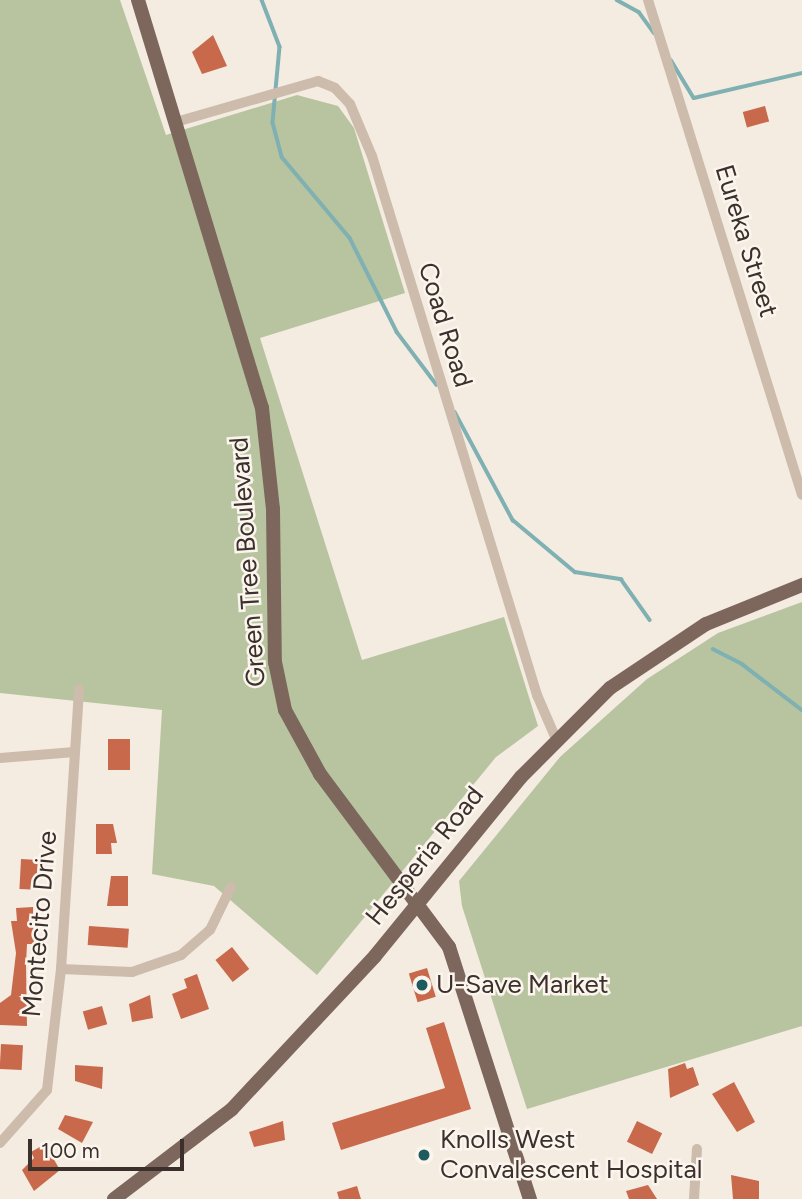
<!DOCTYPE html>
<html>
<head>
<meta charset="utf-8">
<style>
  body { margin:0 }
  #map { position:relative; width:802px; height:1199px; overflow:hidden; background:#f4ebe1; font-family:Figtree,sans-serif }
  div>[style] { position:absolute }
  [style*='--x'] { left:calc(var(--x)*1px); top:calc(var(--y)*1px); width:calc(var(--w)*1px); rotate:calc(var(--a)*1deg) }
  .green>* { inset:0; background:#b8c4a0 }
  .stream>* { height:3.5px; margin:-1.75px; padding:0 1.75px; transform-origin:1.75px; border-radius:1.75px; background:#7fb0b2 }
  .building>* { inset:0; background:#c8694b; transform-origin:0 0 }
  .minor>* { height:10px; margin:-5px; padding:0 5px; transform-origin:5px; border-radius:5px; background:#cdbbac }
  .major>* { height:14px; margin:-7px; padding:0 7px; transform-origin:7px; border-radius:7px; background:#7d675c }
  .dots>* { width:19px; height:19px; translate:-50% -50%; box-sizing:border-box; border:4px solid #fbf5ee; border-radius:50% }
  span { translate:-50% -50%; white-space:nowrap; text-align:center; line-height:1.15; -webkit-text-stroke:5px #fbf5ee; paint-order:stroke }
  .street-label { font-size:26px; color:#3b302b }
  .poi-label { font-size:26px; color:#3b302b }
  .left { translate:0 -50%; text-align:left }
  .scale { position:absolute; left:28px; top:1139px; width:156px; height:32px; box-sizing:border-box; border:4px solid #3b302b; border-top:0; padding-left:9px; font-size:21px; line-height:24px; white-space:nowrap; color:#3b302b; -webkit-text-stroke:5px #fbf5ee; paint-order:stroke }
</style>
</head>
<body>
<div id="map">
  <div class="green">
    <i style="clip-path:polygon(0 0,120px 0,166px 135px,297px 95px,338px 106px,354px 128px,405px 293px,260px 338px,362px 660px,504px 617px,538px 726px,496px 757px,317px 975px,214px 886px,152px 874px,162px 710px,0 693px)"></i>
    <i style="clip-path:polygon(802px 602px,802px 1026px,527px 1109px,462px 906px,459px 881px,560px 757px,647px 679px,718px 633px)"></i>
  </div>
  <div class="stream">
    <i style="--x:262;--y:0;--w:50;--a:69"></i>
    <i style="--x:280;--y:47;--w:76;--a:95.3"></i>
    <i style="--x:273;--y:123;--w:35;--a:75"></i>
    <i style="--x:282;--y:157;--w:106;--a:50"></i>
    <i style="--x:350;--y:238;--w:105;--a:63.4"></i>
    <i style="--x:397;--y:332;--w:66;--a:53"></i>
    <i style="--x:617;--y:0;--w:25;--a:29"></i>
    <i style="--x:639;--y:12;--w:26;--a:54"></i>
    <i style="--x:671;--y:60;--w:44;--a:58.8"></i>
    <i style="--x:694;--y:98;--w:111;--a:-13"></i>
    <i style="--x:455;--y:412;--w:123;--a:61.8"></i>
    <i style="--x:513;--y:520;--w:81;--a:40"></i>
    <i style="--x:575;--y:572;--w:47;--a:8.7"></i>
    <i style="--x:621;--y:579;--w:50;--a:54.7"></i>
    <i style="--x:713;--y:649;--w:33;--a:27"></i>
    <i style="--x:742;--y:664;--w:76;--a:37.5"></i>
  </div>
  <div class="building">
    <i style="clip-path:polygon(213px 35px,227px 66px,202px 74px,192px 52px)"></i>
    <i style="left:765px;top:106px;width:16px;height:23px;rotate:75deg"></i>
    <i style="left:108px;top:739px;width:22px;height:31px"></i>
    <i style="clip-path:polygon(96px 824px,113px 824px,117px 843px,111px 843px,112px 854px,96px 854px)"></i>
    <i style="left:21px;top:859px;width:17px;height:30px;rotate:3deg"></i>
    <i style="clip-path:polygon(111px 876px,128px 876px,128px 906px,107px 906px)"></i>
    <i style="clip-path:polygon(33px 907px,34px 944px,27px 944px,26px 964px,27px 1026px,0 1025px,0 1003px,11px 995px,16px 953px,11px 921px,17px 921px,16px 908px)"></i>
    <i style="left:89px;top:926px;width:40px;height:19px;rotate:4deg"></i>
    <i style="left:232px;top:947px;width:28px;height:21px;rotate:52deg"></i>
    <i style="left:427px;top:968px;width:30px;height:19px;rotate:73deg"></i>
    <i style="clip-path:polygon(197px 974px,209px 1009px,181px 1019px,172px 994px,187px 988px,184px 979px)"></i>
    <i style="clip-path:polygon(150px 995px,153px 1018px,132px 1022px,129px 1004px)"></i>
    <i style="left:102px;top:1006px;width:19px;height:20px;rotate:74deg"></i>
    <i style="clip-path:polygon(444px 1022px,471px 1109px,341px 1150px,332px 1123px,445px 1088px,426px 1028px)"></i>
    <i style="left:1px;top:1044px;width:22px;height:25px;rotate:3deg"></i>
    <i style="clip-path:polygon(685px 1063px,687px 1069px,693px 1067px,699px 1085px,670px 1098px,668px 1069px)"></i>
    <i style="clip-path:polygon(75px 1065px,103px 1067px,102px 1089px,75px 1081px)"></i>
    <i style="clip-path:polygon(734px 1082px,755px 1122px,737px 1132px,712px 1094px)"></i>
    <i style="clip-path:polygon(65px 1115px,93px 1122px,82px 1143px,58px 1129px)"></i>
    <i style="clip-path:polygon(283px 1121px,285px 1140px,254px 1147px,249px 1132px)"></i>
    <i style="left:637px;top:1121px;width:28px;height:23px;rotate:26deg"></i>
    <i style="clip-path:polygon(45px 1144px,60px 1170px,34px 1191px,22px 1170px,34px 1158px,31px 1152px)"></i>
    <i style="clip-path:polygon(731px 1175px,759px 1181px,759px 1199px,733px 1199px)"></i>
    <i style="clip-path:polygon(648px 1185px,657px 1199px,629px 1199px,626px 1191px)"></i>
    <i style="clip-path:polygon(357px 1186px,361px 1199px,339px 1199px,337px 1192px)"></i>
  </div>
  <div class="minor">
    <i style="--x:648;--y:0;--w:518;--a:72.72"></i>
    <i style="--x:176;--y:122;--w:148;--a:-16.1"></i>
    <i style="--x:318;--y:81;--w:18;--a:22"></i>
    <i style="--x:335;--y:88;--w:22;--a:47"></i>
    <i style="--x:350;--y:104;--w:56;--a:67.1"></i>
    <i style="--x:372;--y:156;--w:564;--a:72.98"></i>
    <i style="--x:537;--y:695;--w:48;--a:66.6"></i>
    <i style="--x:0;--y:758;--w:75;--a:-4.6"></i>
    <i style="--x:61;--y:969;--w:71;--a:2.4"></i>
    <i style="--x:132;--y:972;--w:52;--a:-19.1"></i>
    <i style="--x:181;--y:955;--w:38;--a:-41"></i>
    <i style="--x:210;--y:930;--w:48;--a:-64"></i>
    <i style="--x:0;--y:1143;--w:71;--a:-48.4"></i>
    <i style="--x:47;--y:1090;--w:122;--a:-83.4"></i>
    <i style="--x:61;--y:969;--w:280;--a:-86.3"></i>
    <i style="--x:694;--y:1199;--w:50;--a:-86.6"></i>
  </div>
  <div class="major">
    <i style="--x:138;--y:0;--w:426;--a:73.1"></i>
    <i style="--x:262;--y:408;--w:102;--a:83.8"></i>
    <i style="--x:273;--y:509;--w:153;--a:89.3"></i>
    <i style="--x:275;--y:662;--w:49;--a:78.2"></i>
    <i style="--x:285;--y:710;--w:73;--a:61.3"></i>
    <i style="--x:320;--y:774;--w:216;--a:53.3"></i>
    <i style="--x:449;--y:947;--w:265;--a:72.2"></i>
    <i style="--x:114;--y:1199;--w:148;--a:-37.3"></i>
    <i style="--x:232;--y:1109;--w:209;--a:-46.9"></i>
    <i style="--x:375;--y:956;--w:231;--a:-50.8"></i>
    <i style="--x:521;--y:777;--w:126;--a:-45"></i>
    <i style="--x:610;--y:688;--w:115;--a:-33.7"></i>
    <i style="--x:706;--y:624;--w:104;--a:-22.1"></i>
  </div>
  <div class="dots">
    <i style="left:422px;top:985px;background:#1f5a5e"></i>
    <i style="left:424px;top:1155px;background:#1f5a5e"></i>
  </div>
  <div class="street-label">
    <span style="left:746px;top:241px;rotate:73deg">Eureka Street</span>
    <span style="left:445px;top:325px;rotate:73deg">Coad Road</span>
    <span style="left:248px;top:562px;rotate:-94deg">Green Tree Boulevard</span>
    <span style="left:425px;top:856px;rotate:-51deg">Hesperia Road</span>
    <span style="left:40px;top:924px;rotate:-85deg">Montecito Drive</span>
  </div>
  <div class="poi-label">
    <span class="left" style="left:436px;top:985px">U-Save Market</span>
    <span class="left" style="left:440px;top:1155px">Knolls West<br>Convalescent Hospital</span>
  </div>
  <div class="scale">100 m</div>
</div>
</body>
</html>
